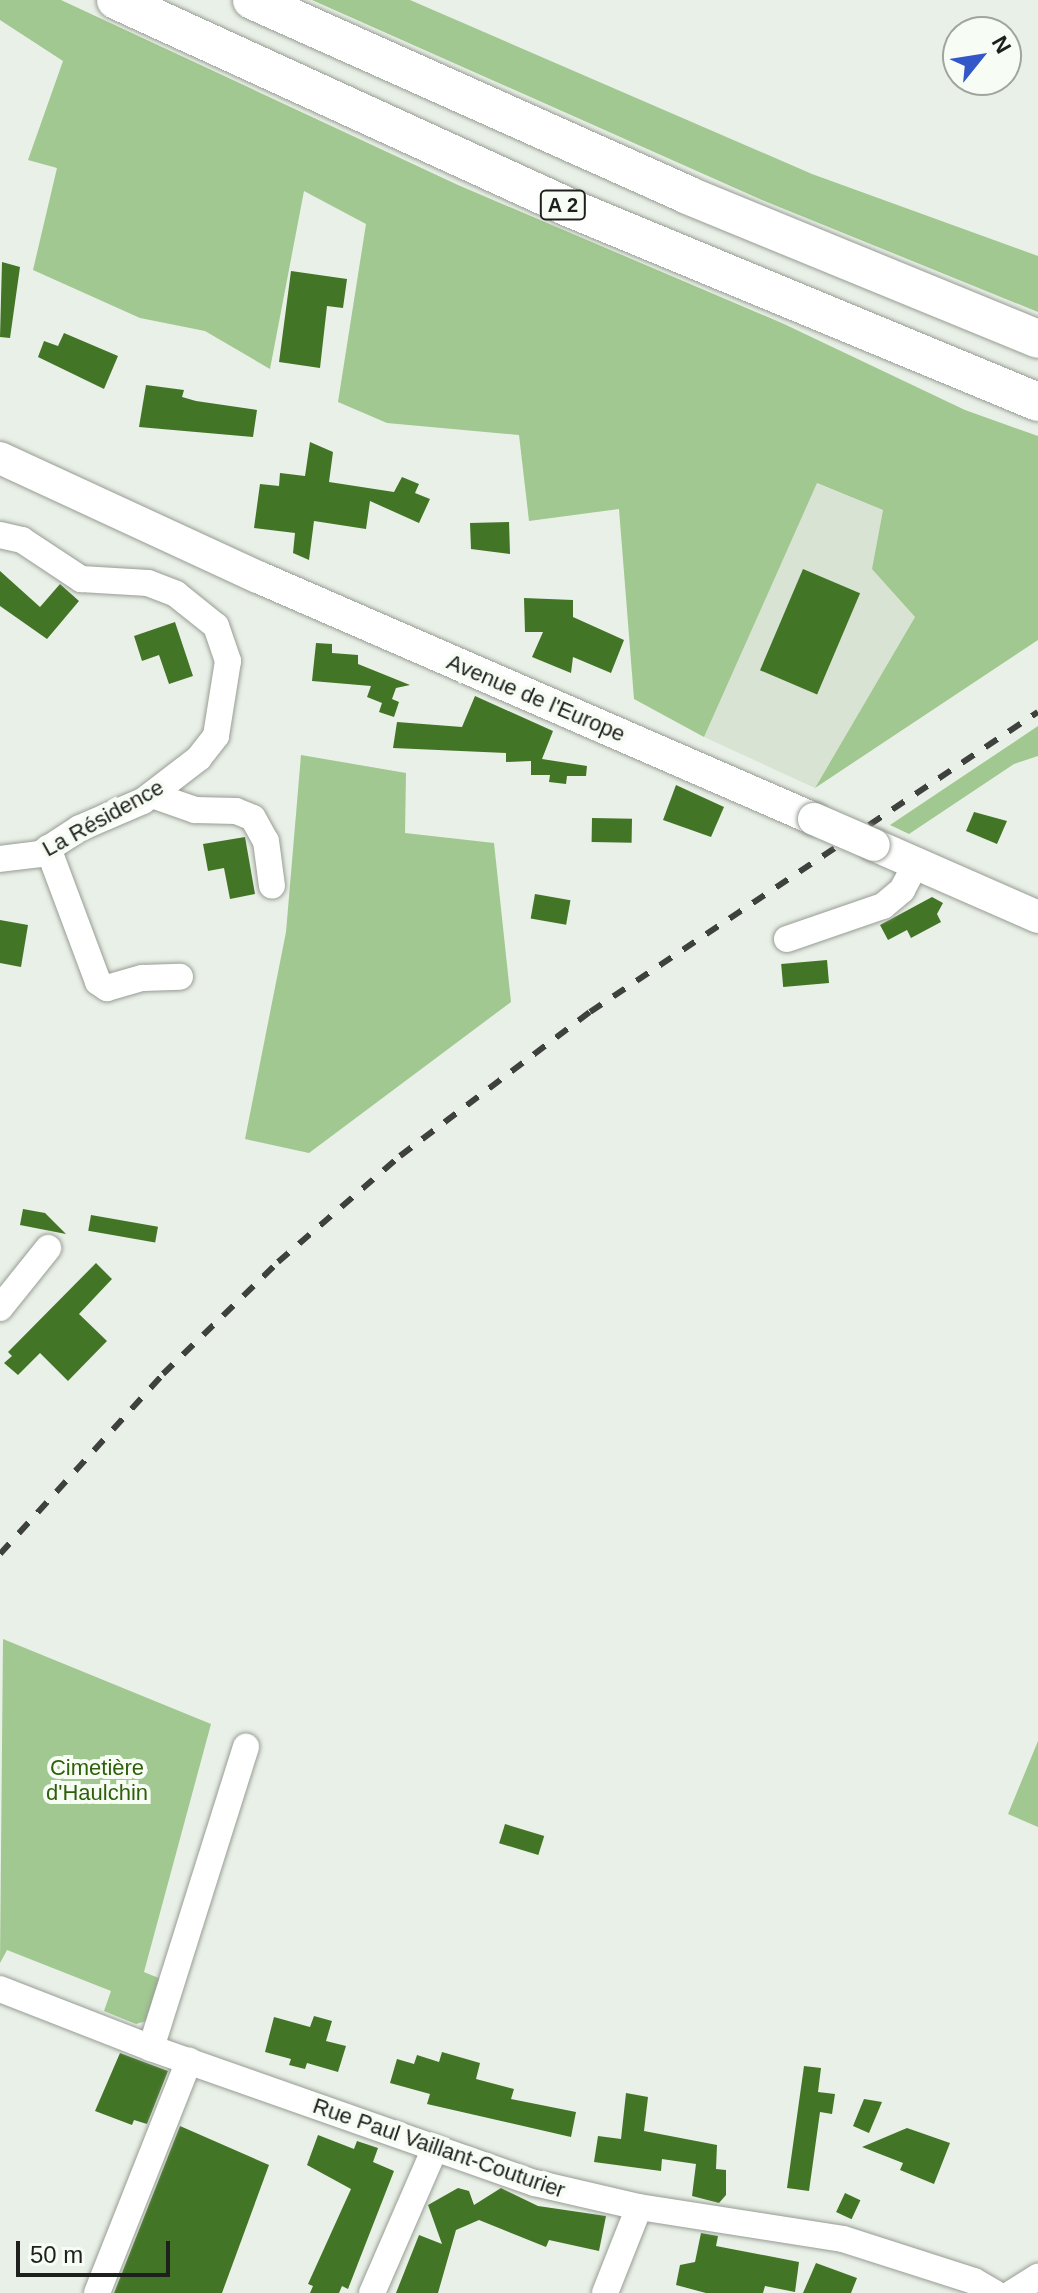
<!DOCTYPE html>
<html>
<head>
<meta charset="utf-8">
<style>
  body { margin:0 }
  #map { position:relative; width:1038px; height:2293px; overflow:hidden; background:#e9f0e7; font-family:Helvetica,sans-serif }
  div>[style] { position:absolute }
  [style*='--x'] { left:calc(var(--x)*1px); top:calc(var(--y)*1px); width:calc(var(--w)*1px); rotate:calc(var(--a)*1deg) }
  .built>* { inset:0; background:#d9e3d4 }
  .green>* { inset:0; background:#a1c890 }
  .building>* { inset:0; background:#437526; transform-origin:0 0 }
  .roads { filter:drop-shadow(0 0 2px #979d94) drop-shadow(0 0 2px #979d94) }
  .minor>* { height:26px; margin:-13px; padding:0 13px; transform-origin:13px; border-radius:13px; background:#fff }
  .major>* { height:32px; margin:-16px; padding:0 16px; transform-origin:16px; border-radius:16px; background:#fff }
  .highway>* { height:38px; margin:-19px; padding:0 19px; transform-origin:19px; border-radius:19px; background:#fff }
  .rail>* { height:6px; margin-top:-3px; transform-origin:0; background:repeating-linear-gradient(90deg,#3e413d 0 14px,transparent 0 28px) }
  .bridges { filter:drop-shadow(0 0 2px #979d94) drop-shadow(0 0 2px #979d94) }
  .major-bridge>* { height:32px; margin:-16px; padding:0 16px; transform-origin:16px; border-radius:16px; background:#fff }
  span { translate:-50% -50%; white-space:nowrap; text-align:center; line-height:1.15; -webkit-text-stroke:8px #f7fdf4; paint-order:stroke }
  .shield-label span { padding:2px 6px; background:#f7fdf4; border:2px solid; border-radius:6px; -webkit-text-stroke-width:0 }
  .shield-label { font-size:20px; color:#1e201d; font-weight:700 }
  .street-label { font-size:22px; color:#1e201d }
  .park-label { font-size:22px; color:#2e5f0a }
  .north { position:absolute; left:942px; top:16px; width:80px; height:80px; box-sizing:border-box; background:#f7fdf4; border:2px solid #a0a59e; border-radius:50%; rotate:60deg; font-size:22px; font-weight:700; line-height:32px; text-align:center; color:#1e201d }
  .north::after { content:''; display:block; margin:auto; width:28px; height:36px; background:#3357c8; clip-path:polygon(50% 0,100% 100%,50% 72%,0 100%) }
  .scale { position:absolute; left:16px; top:2241px; width:154px; height:36px; box-sizing:border-box; border:4px solid #1e201d; border-top:0; padding-left:10px; font-size:24px; line-height:28px; white-space:nowrap; color:#1e201d; -webkit-text-stroke:6px #f7fdf4; paint-order:stroke }
</style>
</head>
<body>
<div id="map">
  <div class="built">
    <i style="clip-path:polygon(816px 483px,883px 510px,873px 569px,915px 617px,815px 788px,704px 737px)"></i>
  </div>
  <div class="green">
    <i style="clip-path:polygon(0 0,61px 0,458px 185px,784px 324px,965px 410px,1038px 436px,1038px 640px,815px 788px,915px 617px,872px 569px,883px 510px,817px 483px,704px 737px,634px 699px,619px 509px,529px 521px,519px 435px,387px 423px,338px 402px,366px 224px,304px 191px,270px 369px,205px 331px,140px 318px,33px 270px,57px 168px,28px 160px,63px 61px,0 20px)"></i>
    <i style="clip-path:polygon(312px 0,410px 0,812px 174px,1038px 256px,1038px 312px,762px 200px)"></i>
    <i style="clip-path:polygon(1038px 726px,1038px 756px,1014px 764px,909px 834px,890px 825px)"></i>
    <i style="clip-path:polygon(301px 755px,406px 773px,405px 833px,494px 843px,511px 1002px,309px 1153px,245px 1139px,286px 932px)"></i>
    <i style="clip-path:polygon(3px 1639px,211px 1724px,144px 1972px,161px 1979px,146px 2021px,136px 2024px,104px 2011px,111px 1991px,7px 1950px,0 1963px)"></i>
    <i style="clip-path:polygon(1038px 1741px,1038px 1827px,1008px 1814px)"></i>
  </div>
  <div class="building">
    <i style="clip-path:polygon(2px 262px,20px 267px,10px 338px,0 337px)"></i>
    <i style="clip-path:polygon(291px 271px,347px 279px,343px 308px,327px 306px,320px 368px,279px 362px)"></i>
    <i style="clip-path:polygon(64px 333px,118px 356px,104px 389px,38px 357px,44px 341px,58px 346px)"></i>
    <i style="clip-path:polygon(146px 385px,184px 390px,182px 397px,196px 401px,257px 410px,253px 437px,139px 427px)"></i>
    <i style="clip-path:polygon(310px 442px,333px 452px,329px 482px,394px 492px,402px 477px,419px 484px,415px 493px,430px 499px,419px 523px,370px 501px,366px 529px,314px 521px,309px 560px,293px 553px,295px 533px,254px 528px,260px 484px,279px 486px,280px 473px,305px 476px)"></i>
    <i style="clip-path:polygon(509px 522px,510px 554px,471px 549px,470px 523px)"></i>
    <i style="left:803px;top:569px;width:62px;height:110px;rotate:23deg"></i>
    <i style="clip-path:polygon(0 571px,40px 607px,60px 584px,79px 601px,47px 639px,0 606px)"></i>
    <i style="clip-path:polygon(524px 598px,573px 600px,573px 617px,624px 640px,611px 673px,573px 657px,571px 673px,532px 657px,543px 632px,525px 632px)"></i>
    <i style="clip-path:polygon(175px 622px,193px 676px,169px 684px,159px 655px,142px 661px,134px 636px)"></i>
    <i style="clip-path:polygon(316px 643px,332px 644px,332px 653px,358px 655px,358px 664px,410px 685px,396px 688px,392px 699px,399px 702px,394px 717px,379px 712px,382px 703px,367px 697px,371px 686px,312px 681px)"></i>
    <i style="clip-path:polygon(475px 696px,553px 731px,542px 759px,587px 766px,586px 776px,567px 776px,566px 784px,549px 782px,550px 775px,531px 775px,531px 761px,506px 762px,506px 753px,393px 748px,397px 722px,462px 727px)"></i>
    <i style="clip-path:polygon(676px 785px,724px 807px,711px 837px,663px 820px)"></i>
    <i style="clip-path:polygon(974px 812px,1007px 821px,997px 844px,966px 831px)"></i>
    <i style="left:592px;top:818px;width:40px;height:24px;rotate:1deg"></i>
    <i style="clip-path:polygon(245px 837px,255px 894px,230px 899px,224px 868px,208px 871px,203px 844px)"></i>
    <i style="left:535px;top:894px;width:36px;height:25px;rotate:10deg"></i>
    <i style="clip-path:polygon(932px 897px,943px 903px,937px 914px,941px 922px,911px 938px,907px 930px,888px 940px,880px 925px)"></i>
    <i style="clip-path:polygon(0 920px,28px 925px,21px 967px,0 963px)"></i>
    <i style="left:827px;top:960px;width:23px;height:46px;rotate:85deg"></i>
    <i style="clip-path:polygon(23px 1209px,45px 1213px,66px 1234px,20px 1225px)"></i>
    <i style="left:91px;top:1215px;width:68px;height:16px;rotate:10deg"></i>
    <i style="clip-path:polygon(96px 1263px,112px 1279px,79px 1314px,107px 1341px,68px 1381px,40px 1353px,18px 1375px,4px 1363px,12px 1356px,8px 1352px)"></i>
    <i style="left:505px;top:1824px;width:41px;height:20px;rotate:17deg"></i>
    <i style="clip-path:polygon(314px 2016px,332px 2021px,326px 2041px,346px 2046px,338px 2072px,307px 2063px,305px 2069px,289px 2065px,291px 2059px,265px 2052px,274px 2017px,310px 2027px)"></i>
    <i style="clip-path:polygon(442px 2052px,480px 2063px,476px 2079px,514px 2089px,511px 2099px,576px 2112px,571px 2137px,427px 2104px,430px 2094px,390px 2083px,397px 2059px,414px 2064px,417px 2055px,439px 2062px)"></i>
    <i style="clip-path:polygon(120px 2053px,168px 2071px,147px 2124px,134px 2120px,132px 2125px,95px 2111px)"></i>
    <i style="clip-path:polygon(804px 2066px,821px 2068px,818px 2092px,835px 2094px,832px 2114px,820px 2112px,809px 2191px,787px 2188px)"></i>
    <i style="clip-path:polygon(626px 2093px,648px 2097px,644px 2131px,717px 2145px,716px 2169px,726px 2170px,726px 2195px,719px 2203px,692px 2196px,696px 2164px,662px 2159px,661px 2171px,594px 2162px,598px 2136px,621px 2139px)"></i>
    <i style="clip-path:polygon(864px 2099px,882px 2102px,869px 2133px,853px 2126px)"></i>
    <i style="clip-path:polygon(180px 2126px,269px 2165px,222px 2293px,114px 2293px)"></i>
    <i style="clip-path:polygon(907px 2128px,950px 2143px,934px 2184px,900px 2170px,903px 2163px,862px 2147px)"></i>
    <i style="clip-path:polygon(318px 2135px,354px 2149px,357px 2141px,378px 2148px,373px 2162px,394px 2171px,348px 2289px,342px 2286px,339px 2293px,310px 2293px,313px 2286px,308px 2284px,351px 2189px,307px 2165px)"></i>
    <i style="clip-path:polygon(458px 2188px,469px 2191px,474px 2205px,501px 2188px,538px 2206px,606px 2216px,599px 2251px,549px 2240px,546px 2247px,479px 2220px,456px 2230px,438px 2293px,396px 2293px,419px 2235px,442px 2244px,428px 2205px)"></i>
    <i style="left:845px;top:2193px;width:17px;height:21px;rotate:25deg"></i>
    <i style="clip-path:polygon(701px 2233px,718px 2236px,716px 2246px,799px 2262px,795px 2292px,765px 2286px,763px 2293px,706px 2293px,676px 2285px,680px 2265px,695px 2262px)"></i>
    <i style="clip-path:polygon(816px 2263px,857px 2278px,851px 2293px,803px 2293px)"></i>
  </div>
  <div class="roads">
    <div class="minor">
      <i style="--x:0;--y:535;--w:23;--a:13"></i>
      <i style="--x:22;--y:540;--w:71;--a:33.5"></i>
      <i style="--x:81;--y:579;--w:67;--a:3.4"></i>
      <i style="--x:148;--y:583;--w:30;--a:21"></i>
      <i style="--x:176;--y:594;--w:51;--a:38.7"></i>
      <i style="--x:216;--y:626;--w:37;--a:71"></i>
      <i style="--x:228;--y:661;--w:76;--a:99.1"></i>
      <i style="--x:216;--y:736;--w:28;--a:128"></i>
      <i style="--x:199;--y:758;--w:71;--a:142.5"></i>
      <i style="--x:143;--y:801;--w:69;--a:156.8"></i>
      <i style="--x:80;--y:828;--w:48;--a:147"></i>
      <i style="--x:40;--y:854;--w:40;--a:172.9"></i>
      <i style="--x:152;--y:795;--w:46;--a:19.2"></i>
      <i style="--x:195;--y:810;--w:41;--a:1.4"></i>
      <i style="--x:236;--y:811;--w:18;--a:22"></i>
      <i style="--x:253;--y:818;--w:26;--a:61"></i>
      <i style="--x:266;--y:841;--w:45;--a:82.4"></i>
      <i style="--x:48;--y:848;--w:143;--a:69.5"></i>
      <i style="--x:98;--y:982;--w:11;--a:34"></i>
      <i style="--x:107;--y:988;--w:37;--a:-16"></i>
      <i style="--x:143;--y:978;--w:37;--a:-2"></i>
      <i style="--x:787;--y:939;--w:102;--a:-19"></i>
      <i style="--x:883;--y:906;--w:25;--a:-40"></i>
      <i style="--x:902;--y:890;--w:30;--a:-62"></i>
      <i style="--x:0;--y:1308;--w:77;--a:-51.3"></i>
      <i style="--x:0;--y:1989;--w:162;--a:21.3"></i>
      <i style="--x:151;--y:2048;--w:407;--a:19.4"></i>
      <i style="--x:535;--y:2183;--w:107;--a:13"></i>
      <i style="--x:639;--y:2207;--w:206;--a:8.9"></i>
      <i style="--x:843;--y:2239;--w:138;--a:17.8"></i>
      <i style="--x:974;--y:2281;--w:24;--a:30"></i>
      <i style="--x:151;--y:2048;--w:316;--a:-72.5"></i>
      <i style="--x:97;--y:2293;--w:250;--a:-68.4"></i>
      <i style="--x:372;--y:2293;--w:158;--a:-66.5"></i>
      <i style="--x:605;--y:2293;--w:92;--a:-68.4"></i>
      <i style="--x:1012;--y:2293;--w:31;--a:-32"></i>
    </div>
    <div class="major">
      <i style="--x:0;--y:458;--w:284;--a:24.8"></i>
      <i style="--x:258;--y:577;--w:606;--a:23.52"></i>
      <i style="--x:874;--y:845;--w:179;--a:23.7"></i>
    </div>
    <div class="highway">
      <i style="--x:116;--y:0;--w:494;--a:24.6"></i>
      <i style="--x:565;--y:206;--w:512;--a:22.51"></i>
      <i style="--x:252;--y:0;--w:477;--a:24.1"></i>
      <i style="--x:687;--y:195;--w:379;--a:22.3"></i>
    </div>
  </div>
  <div class="rail">
    <i style="--x:0;--y:1554;--w:243;--a:-47.8"></i>
    <i style="--x:163;--y:1374;--w:161;--a:-44.2"></i>
    <i style="--x:278;--y:1262;--w:162;--a:-41"></i>
    <i style="--x:400;--y:1156;--w:238;--a:-37.2"></i>
    <i style="--x:590;--y:1012;--w:539;--a:-33.81"></i>
  </div>
  <div class="bridges">
    <div class="major-bridge">
      <i style="--x:814;--y:819;--w:65;--a:23.4"></i>
    </div>
  </div>
  <div class="shield-label">
    <span style="left:563px;top:205px">A 2</span>
  </div>
  <div class="street-label">
    <span style="left:536px;top:698px;rotate:23deg">Avenue de l'Europe</span>
    <span style="left:103px;top:818px;rotate:-29deg">La Résidence</span>
    <span style="left:439px;top:2148px;rotate:19deg">Rue Paul Vaillant-Couturier</span>
  </div>
  <div class="park-label">
    <span style="left:97px;top:1780px">Cimetière<br>d'Haulchin</span>
  </div>
  <div class="north">N</div>
  <div class="scale">50 m</div>
</div>
</body>
</html>
